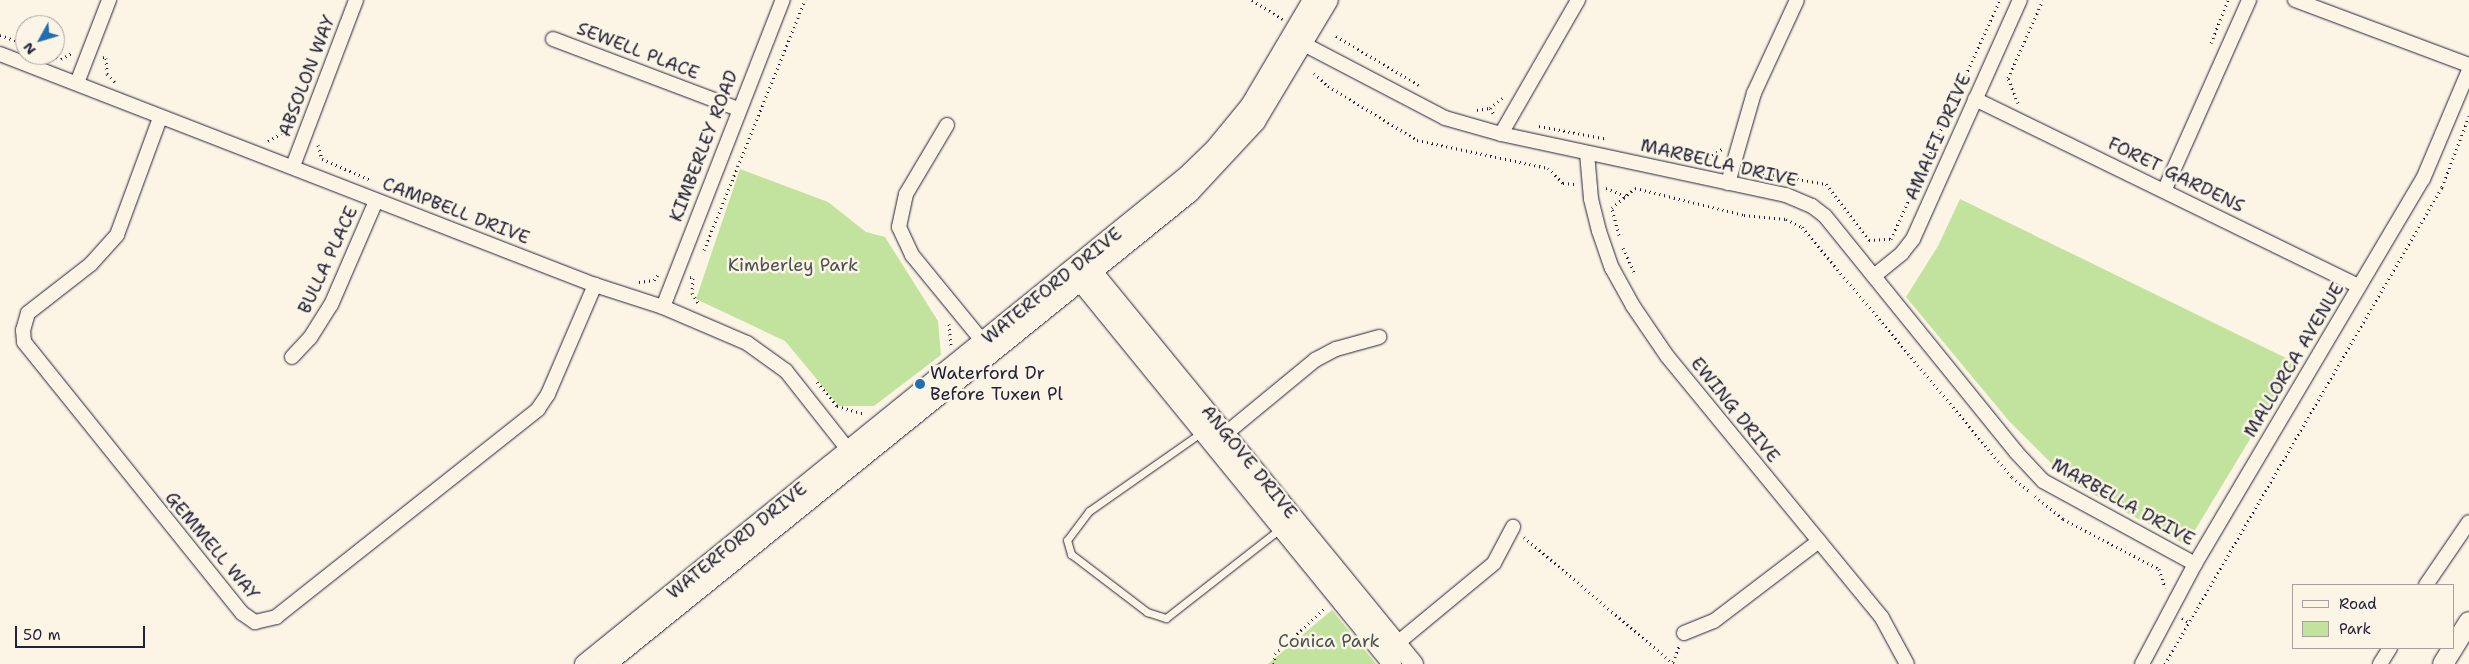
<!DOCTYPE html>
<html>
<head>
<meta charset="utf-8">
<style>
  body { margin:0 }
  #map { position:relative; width:2469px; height:664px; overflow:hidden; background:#fcf5e5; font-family:"Shantell Sans",sans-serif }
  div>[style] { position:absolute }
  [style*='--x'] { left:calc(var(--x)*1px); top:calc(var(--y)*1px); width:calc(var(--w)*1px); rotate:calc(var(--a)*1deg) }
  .green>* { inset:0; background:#c1e39d }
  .path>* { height:3px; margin-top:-1.5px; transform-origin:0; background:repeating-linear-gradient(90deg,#22223b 0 1px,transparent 0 5px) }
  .roads { filter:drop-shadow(0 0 1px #22223b) drop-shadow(0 0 1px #22223b) }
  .service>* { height:7px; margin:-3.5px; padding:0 3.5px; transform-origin:3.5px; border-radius:3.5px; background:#fcf5e5 }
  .minor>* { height:14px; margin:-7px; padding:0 7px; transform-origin:7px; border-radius:7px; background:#fcf5e5 }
  .tertiary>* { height:18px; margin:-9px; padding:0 9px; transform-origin:9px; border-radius:9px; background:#fcf5e5 }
  .secondary>* { height:20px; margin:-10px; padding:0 10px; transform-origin:10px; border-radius:10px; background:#fcf5e5 }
  .dots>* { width:14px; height:14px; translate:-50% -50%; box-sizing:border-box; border:2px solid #fcf5e5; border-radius:50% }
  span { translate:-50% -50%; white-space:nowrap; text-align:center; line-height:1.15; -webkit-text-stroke:5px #fcf5e5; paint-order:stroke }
  .street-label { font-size:18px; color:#22223b }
  .park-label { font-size:18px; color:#4a5254 }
  .poi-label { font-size:18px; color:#22223b }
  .left { translate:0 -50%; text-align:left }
  .legend { position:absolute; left:2292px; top:584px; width:162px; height:65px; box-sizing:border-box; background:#fcf5e5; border:1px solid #a5a1a1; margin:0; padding:6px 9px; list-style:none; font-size:15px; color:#22223b }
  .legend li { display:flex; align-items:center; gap:10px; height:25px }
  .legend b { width:25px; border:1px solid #a5a1a1 }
  .north { position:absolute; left:15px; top:15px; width:50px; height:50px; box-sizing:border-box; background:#fcf5e5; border:1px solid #a5a1a1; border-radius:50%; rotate:231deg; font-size:14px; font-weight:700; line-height:20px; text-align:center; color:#22223b }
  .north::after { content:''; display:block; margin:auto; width:18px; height:22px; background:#1f6fb2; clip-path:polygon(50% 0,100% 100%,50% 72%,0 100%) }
  .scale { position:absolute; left:15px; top:626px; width:130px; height:22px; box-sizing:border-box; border:2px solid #22223b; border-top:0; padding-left:6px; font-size:15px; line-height:18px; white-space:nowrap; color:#22223b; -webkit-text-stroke:4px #fcf5e5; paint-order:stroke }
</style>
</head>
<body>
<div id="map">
  <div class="green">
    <i style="clip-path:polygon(740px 169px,828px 202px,866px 232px,885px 237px,938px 321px,941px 355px,874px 406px,839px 406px,785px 341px,696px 299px)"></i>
    <i style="clip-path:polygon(1960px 199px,2296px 363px,2186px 545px,2069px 481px,2009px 421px,1906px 297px,1938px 246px)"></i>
    <i style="clip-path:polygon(1332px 610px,1376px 664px,1268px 664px)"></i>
  </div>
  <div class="path">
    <i style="--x:1252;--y:0;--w:36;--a:32"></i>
    <i style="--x:0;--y:35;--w:27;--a:20"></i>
    <i style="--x:1336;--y:36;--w:96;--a:30.6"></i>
    <i style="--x:2211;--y:43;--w:46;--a:-68.4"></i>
    <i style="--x:52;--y:55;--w:10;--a:24"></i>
    <i style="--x:61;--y:59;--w:13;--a:-29"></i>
    <i style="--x:103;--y:57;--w:3;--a:18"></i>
    <i style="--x:106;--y:58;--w:16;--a:86"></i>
    <i style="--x:107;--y:74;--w:11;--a:45"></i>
    <i style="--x:1314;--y:73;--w:19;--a:43"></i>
    <i style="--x:1328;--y:86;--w:104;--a:31.2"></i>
    <i style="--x:1417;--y:140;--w:134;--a:12.1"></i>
    <i style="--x:1548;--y:168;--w:21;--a:45"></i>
    <i style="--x:1563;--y:183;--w:12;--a:5"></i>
    <i style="--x:2018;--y:103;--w:27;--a:-112"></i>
    <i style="--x:2008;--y:78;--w:85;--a:-65.8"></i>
    <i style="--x:1490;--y:108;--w:9;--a:58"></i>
    <i style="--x:1477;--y:110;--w:13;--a:-9"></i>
    <i style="--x:1490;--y:108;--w:18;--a:-38"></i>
    <i style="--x:1539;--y:126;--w:70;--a:10.7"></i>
    <i style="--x:268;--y:141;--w:25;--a:-29"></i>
    <i style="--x:318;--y:145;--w:15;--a:74"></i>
    <i style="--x:322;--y:159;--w:51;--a:23.1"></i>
    <i style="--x:1704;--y:161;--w:22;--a:-34"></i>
    <i style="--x:2144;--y:165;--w:19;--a:-21"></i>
    <i style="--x:1758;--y:172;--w:69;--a:10"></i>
    <i style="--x:1826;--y:184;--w:71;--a:52.5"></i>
    <i style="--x:1869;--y:240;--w:22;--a:-3"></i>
    <i style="--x:1891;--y:239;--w:263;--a:-65.5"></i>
    <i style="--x:1606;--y:188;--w:22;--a:22"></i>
    <i style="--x:1619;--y:235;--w:28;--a:-105"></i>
    <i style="--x:1612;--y:208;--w:30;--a:-41"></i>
    <i style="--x:1635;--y:188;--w:112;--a:13.9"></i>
    <i style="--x:1744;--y:215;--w:42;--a:5.4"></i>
    <i style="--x:1786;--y:219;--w:18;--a:27"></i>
    <i style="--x:1802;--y:227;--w:326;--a:50"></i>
    <i style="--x:2012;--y:477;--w:22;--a:39"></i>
    <i style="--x:1623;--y:248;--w:29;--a:65"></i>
    <i style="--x:704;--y:250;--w:270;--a:-68"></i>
    <i style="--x:690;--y:277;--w:3;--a:18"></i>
    <i style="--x:693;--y:278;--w:15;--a:94"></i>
    <i style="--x:692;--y:293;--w:15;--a:58"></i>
    <i style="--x:639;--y:282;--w:15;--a:-8"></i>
    <i style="--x:654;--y:280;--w:9;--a:-54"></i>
    <i style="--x:949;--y:324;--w:21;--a:85"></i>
    <i style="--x:817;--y:382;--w:31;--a:50"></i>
    <i style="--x:837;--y:406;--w:29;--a:16"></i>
    <i style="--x:2035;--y:496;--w:36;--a:39"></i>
    <i style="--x:2063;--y:519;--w:108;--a:27.5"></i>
    <i style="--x:2159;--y:569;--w:20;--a:72"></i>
    <i style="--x:1524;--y:537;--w:197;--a:40.3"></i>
    <i style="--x:2182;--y:618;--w:9;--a:32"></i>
    <i style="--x:1673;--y:662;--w:17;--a:-69"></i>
    <i style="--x:1274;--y:664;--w:10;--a:-84"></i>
    <i style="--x:1275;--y:654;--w:68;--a:-42.6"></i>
    <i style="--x:2165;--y:664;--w:552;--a:-59.86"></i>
    <i style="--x:2442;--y:187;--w:76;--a:-69.2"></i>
  </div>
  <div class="roads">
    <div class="service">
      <i style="--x:1202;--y:432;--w:138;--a:145"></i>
      <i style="--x:1089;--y:511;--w:36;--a:127"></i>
      <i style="--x:1067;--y:540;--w:15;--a:74"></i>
      <i style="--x:1071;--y:554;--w:96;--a:37.3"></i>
      <i style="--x:1147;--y:612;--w:20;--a:18"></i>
      <i style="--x:1166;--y:618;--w:146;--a:-38"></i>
    </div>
    <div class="minor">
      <i style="--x:2295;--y:0;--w:186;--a:20.5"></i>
      <i style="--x:553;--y:39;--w:198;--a:20.7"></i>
      <i style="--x:1296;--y:40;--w:168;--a:27.6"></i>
      <i style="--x:1445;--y:118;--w:58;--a:15.9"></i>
      <i style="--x:1501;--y:134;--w:291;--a:12.1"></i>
      <i style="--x:1786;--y:195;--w:28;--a:23"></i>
      <i style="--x:1812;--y:206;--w:16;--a:38"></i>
      <i style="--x:1825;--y:216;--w:304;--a:51"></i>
      <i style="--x:2016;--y:452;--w:40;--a:47"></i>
      <i style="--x:2043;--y:481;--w:173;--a:28.6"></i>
      <i style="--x:0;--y:54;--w:638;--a:21.22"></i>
      <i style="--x:595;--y:285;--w:71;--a:17.9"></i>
      <i style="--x:663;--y:307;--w:91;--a:23.2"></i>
      <i style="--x:747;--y:343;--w:48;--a:35.7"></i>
      <i style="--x:786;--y:371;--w:110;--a:51.7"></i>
      <i style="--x:77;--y:83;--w:89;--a:-68.9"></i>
      <i style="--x:1975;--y:99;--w:427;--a:26"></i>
      <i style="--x:160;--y:118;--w:125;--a:110.2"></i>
      <i style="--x:117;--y:235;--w:39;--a:132"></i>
      <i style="--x:91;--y:264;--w:80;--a:142.1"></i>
      <i style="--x:28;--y:313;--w:18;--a:106"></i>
      <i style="--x:23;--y:330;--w:12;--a:85"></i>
      <i style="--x:24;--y:342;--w:348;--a:51.2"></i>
      <i style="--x:242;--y:613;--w:16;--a:35"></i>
      <i style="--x:255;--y:622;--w:22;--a:-13"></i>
      <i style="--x:276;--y:617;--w:335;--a:-38.4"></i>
      <i style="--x:538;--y:409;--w:18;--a:-56"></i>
      <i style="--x:548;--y:394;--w:119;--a:-66.7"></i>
      <i style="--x:947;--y:125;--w:80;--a:120.7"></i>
      <i style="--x:906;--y:194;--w:34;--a:102"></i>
      <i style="--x:899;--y:227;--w:31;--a:65"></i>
      <i style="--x:912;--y:255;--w:122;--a:50.7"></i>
      <i style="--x:1501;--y:134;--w:155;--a:-60.1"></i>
      <i style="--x:1587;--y:153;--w:46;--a:85"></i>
      <i style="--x:1591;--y:199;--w:33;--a:76"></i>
      <i style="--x:1599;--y:231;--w:39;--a:71"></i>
      <i style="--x:1612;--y:268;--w:43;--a:61.1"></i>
      <i style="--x:1633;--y:306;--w:60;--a:55.8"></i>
      <i style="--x:1667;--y:356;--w:339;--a:50.6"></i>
      <i style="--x:1882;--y:618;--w:52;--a:61.5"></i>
      <i style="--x:293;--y:166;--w:178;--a:-69.2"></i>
      <i style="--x:1728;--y:183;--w:94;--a:-73.9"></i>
      <i style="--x:1754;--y:93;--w:102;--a:-65.2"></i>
      <i style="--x:2165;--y:189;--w:207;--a:-66"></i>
      <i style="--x:1874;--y:276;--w:36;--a:-39"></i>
      <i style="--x:1902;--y:253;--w:18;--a:-52"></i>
      <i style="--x:1913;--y:239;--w:262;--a:-65.9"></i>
      <i style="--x:663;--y:307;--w:330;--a:-68.7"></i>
      <i style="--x:292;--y:357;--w:26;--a:-47"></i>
      <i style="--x:310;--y:338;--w:39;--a:-58"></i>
      <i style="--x:331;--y:305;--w:113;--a:-66.6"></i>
      <i style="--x:1218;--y:440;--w:126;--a:-39.5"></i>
      <i style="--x:1315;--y:360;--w:24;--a:-28"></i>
      <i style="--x:1336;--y:349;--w:45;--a:-15.6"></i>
      <i style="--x:2426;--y:585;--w:76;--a:-55.7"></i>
      <i style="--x:1684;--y:633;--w:32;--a:-22"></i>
      <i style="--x:1714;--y:621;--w:132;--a:-37.3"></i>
      <i style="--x:1389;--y:650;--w:136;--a:-39.6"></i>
      <i style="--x:1494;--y:563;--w:41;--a:-62.2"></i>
      <i style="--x:2142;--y:664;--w:113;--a:-62.1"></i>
      <i style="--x:2195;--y:564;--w:447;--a:-59.4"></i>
      <i style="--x:2423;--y:179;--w:118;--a:-67.1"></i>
      <i style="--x:2380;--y:664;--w:19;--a:-58"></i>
    </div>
    <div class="tertiary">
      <i style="--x:1086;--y:263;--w:518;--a:50.72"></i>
      <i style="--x:1073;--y:273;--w:505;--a:50.79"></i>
      <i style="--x:584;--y:664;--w:776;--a:-39.04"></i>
      <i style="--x:1187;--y:175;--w:37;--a:-44"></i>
      <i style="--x:1214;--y:149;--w:57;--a:-50.7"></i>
      <i style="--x:1250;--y:105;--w:122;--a:-59.4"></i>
      <i style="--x:607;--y:664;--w:749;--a:-38.93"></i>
      <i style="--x:1190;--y:193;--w:97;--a:-47.1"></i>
      <i style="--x:1256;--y:122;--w:142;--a:-59.1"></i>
    </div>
    <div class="secondary">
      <i style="--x:2443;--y:664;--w:49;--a:-58.2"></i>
    </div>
  </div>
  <div class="dots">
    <i style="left:920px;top:384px;background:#1f6fb2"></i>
  </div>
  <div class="street-label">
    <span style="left:638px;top:51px;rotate:21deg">SEWELL PLACE</span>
    <span style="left:307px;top:76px;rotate:-69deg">ABSOLON WAY</span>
    <span style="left:1938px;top:137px;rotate:-66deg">AMALFI DRIVE</span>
    <span style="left:704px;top:146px;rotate:-69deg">KIMBERLEY ROAD</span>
    <span style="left:1719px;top:163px;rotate:13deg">MARBELLA DRIVE</span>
    <span style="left:2176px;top:175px;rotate:26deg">FORET GARDENS</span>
    <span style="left:456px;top:211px;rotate:21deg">CAMPBELL DRIVE</span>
    <span style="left:328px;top:260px;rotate:-65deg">BULLA PLACE</span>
    <span style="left:1052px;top:286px;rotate:-39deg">WATERFORD DRIVE</span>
    <span style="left:2294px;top:360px;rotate:-59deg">MALLORCA AVENUE</span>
    <span style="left:1735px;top:410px;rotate:51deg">EWING DRIVE</span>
    <span style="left:1249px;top:462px;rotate:51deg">ANGOVE DRIVE</span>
    <span style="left:2123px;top:502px;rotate:29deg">MARBELLA DRIVE</span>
    <span style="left:737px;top:541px;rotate:-39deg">WATERFORD DRIVE</span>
    <span style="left:212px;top:546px;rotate:50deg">GEMMELL WAY</span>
  </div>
  <div class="park-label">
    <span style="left:793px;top:265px">Kimberley Park</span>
    <span style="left:1329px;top:641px">Conica Park</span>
  </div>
  <div class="poi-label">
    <span class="left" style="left:930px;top:384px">Waterford Dr<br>Before Tuxen Pl</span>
  </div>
  <ul class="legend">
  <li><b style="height:6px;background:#fcf5e5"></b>Road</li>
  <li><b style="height:14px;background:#c1e39d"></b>Park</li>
  </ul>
  <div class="north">N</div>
  <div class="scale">50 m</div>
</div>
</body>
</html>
